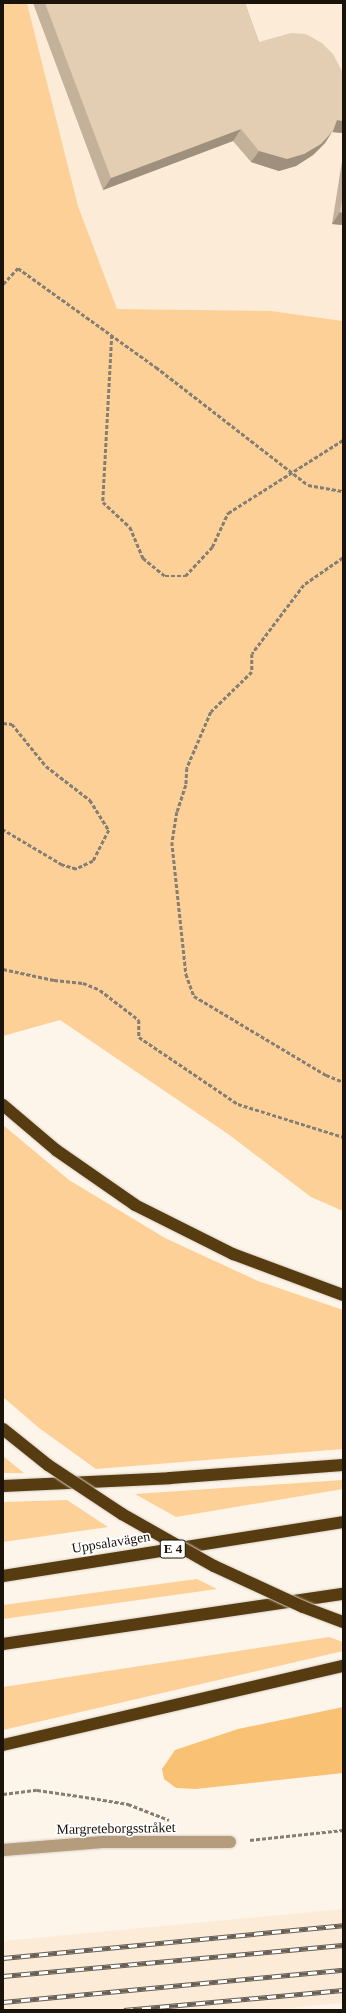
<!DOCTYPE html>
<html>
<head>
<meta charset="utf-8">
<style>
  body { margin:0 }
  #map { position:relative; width:346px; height:2013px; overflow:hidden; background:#fdf5ea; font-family:"Times New Roman",serif }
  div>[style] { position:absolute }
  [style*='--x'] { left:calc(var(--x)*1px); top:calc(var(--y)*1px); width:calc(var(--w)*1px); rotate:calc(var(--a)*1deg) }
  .built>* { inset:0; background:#fbebd7 }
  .green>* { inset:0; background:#fcd097 }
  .water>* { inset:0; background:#f9c173 }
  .path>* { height:2.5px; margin-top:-1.25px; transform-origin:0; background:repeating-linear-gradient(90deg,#857e73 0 4px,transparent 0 6px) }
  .roads { filter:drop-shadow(0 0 1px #d9d1c6) drop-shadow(0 0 1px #d9d1c6) }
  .minor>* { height:12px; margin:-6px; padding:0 6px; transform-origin:6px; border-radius:6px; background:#b49c7d }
  .highway>* { height:12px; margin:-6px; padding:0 6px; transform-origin:6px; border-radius:6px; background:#583c11 }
  .rail>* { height:4.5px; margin-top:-2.25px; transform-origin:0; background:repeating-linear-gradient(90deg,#fff 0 9px,#675f55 0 18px); box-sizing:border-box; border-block:1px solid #675f55 }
  .bridges { filter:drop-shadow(0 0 1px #d9d1c6) drop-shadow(0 0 1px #d9d1c6) }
  .highway-bridge>* { height:12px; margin:-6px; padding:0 6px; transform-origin:6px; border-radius:6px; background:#583c11 }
  .wall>* { inset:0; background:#c3b19a }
  .shaded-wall>* { inset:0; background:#9f907d }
  .building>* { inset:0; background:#e3ceb3 }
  span { translate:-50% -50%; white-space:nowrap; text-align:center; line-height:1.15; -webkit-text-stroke:3.5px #fff; paint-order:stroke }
  .shield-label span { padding:1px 3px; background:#fff; border:1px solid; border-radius:3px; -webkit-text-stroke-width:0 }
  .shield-label { font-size:13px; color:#1a1309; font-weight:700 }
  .street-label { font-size:14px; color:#1a1309 }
  .frame { position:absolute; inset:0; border:4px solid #1a1309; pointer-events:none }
</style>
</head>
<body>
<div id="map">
  <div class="built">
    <i style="clip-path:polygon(27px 3px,343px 3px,343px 321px,271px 311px,117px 309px,78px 206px)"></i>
    <i style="clip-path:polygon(343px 1909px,343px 2003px,268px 2010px,3px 2010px,3px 1941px)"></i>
  </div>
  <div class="green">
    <i style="clip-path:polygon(3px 3px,27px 3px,78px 206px,117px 309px,271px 311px,343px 321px,343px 1211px,311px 1197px,228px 1134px,60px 1020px,3px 1036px)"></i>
    <i style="clip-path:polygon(3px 1125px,69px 1180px,165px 1238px,258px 1281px,343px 1310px,343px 1449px,96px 1469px,39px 1428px,3px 1397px)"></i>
    <i style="clip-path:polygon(3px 1456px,24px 1473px,3px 1473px)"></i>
    <i style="clip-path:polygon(343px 1480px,343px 1489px,176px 1517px,135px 1494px)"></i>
    <i style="clip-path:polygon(67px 1500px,108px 1527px,3px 1542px,3px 1502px)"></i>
    <i style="clip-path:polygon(197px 1579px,217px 1589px,3px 1619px,3px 1605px)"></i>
    <i style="clip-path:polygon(329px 1637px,343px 1642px,343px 1651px,3px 1730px,3px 1687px)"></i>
  </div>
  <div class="water">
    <i style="clip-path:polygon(343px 1707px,343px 1773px,196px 1789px,176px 1788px,164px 1779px,162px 1769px,175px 1750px,238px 1729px)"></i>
  </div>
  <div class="path">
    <i style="--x:3;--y:284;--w:22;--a:-47"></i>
    <i style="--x:18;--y:268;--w:170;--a:35.7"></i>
    <i style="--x:156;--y:367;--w:192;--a:37.8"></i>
    <i style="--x:308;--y:485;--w:36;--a:10"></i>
    <i style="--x:112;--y:335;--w:167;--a:93.1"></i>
    <i style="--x:103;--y:502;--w:37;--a:43"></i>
    <i style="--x:130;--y:527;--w:34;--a:67"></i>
    <i style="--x:143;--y:558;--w:28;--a:39"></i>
    <i style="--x:165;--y:576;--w:20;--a:0"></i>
    <i style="--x:185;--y:576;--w:40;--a:-47"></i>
    <i style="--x:212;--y:547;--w:38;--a:-65"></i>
    <i style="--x:228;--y:513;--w:136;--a:-32.4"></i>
    <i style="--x:343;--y:558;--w:47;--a:145.3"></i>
    <i style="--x:304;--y:585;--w:86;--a:127"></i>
    <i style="--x:252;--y:654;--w:18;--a:90"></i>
    <i style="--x:252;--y:672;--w:57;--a:135.7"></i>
    <i style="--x:211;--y:712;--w:61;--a:113.2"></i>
    <i style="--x:187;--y:768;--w:17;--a:93"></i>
    <i style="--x:186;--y:785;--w:28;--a:108"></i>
    <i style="--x:177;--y:812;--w:30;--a:99"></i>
    <i style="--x:172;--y:842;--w:133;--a:83.9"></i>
    <i style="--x:186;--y:974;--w:23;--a:70"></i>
    <i style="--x:194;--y:996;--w:154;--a:30.9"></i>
    <i style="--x:326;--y:1075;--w:18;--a:22"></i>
    <i style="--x:3;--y:723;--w:9;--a:6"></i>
    <i style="--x:12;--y:724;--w:54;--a:51"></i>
    <i style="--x:46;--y:766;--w:56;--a:37.7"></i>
    <i style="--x:90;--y:800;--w:36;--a:58"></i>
    <i style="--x:109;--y:830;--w:35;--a:117"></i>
    <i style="--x:93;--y:861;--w:19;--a:155"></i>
    <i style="--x:76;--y:869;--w:15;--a:-164"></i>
    <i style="--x:62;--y:865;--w:69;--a:-149.3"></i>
    <i style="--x:3;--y:969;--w:52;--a:12.2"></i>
    <i style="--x:54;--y:980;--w:29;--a:6"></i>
    <i style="--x:83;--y:983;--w:18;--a:22"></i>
    <i style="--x:100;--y:990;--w:49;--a:37.6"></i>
    <i style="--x:139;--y:1020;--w:17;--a:90"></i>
    <i style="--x:139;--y:1037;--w:120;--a:34.1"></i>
    <i style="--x:238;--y:1104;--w:110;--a:17.4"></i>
    <i style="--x:3;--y:1794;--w:34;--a:-7"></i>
    <i style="--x:37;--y:1790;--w:42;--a:8.1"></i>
    <i style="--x:79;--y:1796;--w:50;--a:9.3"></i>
    <i style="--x:128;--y:1804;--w:44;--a:21.3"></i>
    <i style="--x:250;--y:1840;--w:94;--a:-6.1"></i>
  </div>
  <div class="roads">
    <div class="minor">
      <i style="--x:3;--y:1850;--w:100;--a:-4.6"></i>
      <i style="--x:103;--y:1842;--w:127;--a:0"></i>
    </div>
    <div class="highway">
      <i style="--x:3;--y:1105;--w:70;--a:40.3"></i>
      <i style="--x:56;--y:1150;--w:96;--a:34.8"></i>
      <i style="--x:135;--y:1205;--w:110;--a:26.6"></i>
      <i style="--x:233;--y:1254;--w:117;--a:20.4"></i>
      <i style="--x:3;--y:1486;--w:167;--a:-2.7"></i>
      <i style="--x:170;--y:1478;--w:173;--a:-4.3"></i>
      <i style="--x:3;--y:1576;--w:344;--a:-9"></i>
      <i style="--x:3;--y:1644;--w:344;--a:-8.4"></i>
      <i style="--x:3;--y:1745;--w:349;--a:-13.1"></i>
    </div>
  </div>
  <div class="rail">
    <i style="--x:3;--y:1958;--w:342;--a:-5.5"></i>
    <i style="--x:3;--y:1976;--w:341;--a:-5.2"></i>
    <i style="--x:3;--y:2002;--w:342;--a:-5.4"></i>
    <i style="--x:124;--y:2010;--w:220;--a:-5.2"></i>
  </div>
  <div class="bridges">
    <div class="highway-bridge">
      <i style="--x:3;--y:1429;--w:58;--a:38.7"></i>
      <i style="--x:48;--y:1465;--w:89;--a:33.5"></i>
      <i style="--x:122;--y:1514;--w:106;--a:29.5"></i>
      <i style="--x:214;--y:1566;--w:98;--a:24.7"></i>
      <i style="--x:303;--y:1607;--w:43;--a:20.6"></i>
    </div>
  </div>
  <div class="wall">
    <i style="clip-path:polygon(33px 3px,245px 3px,259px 42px,343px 89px,343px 133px,332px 132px,325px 143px,313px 155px,296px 166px,279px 171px,251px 162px,233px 141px,103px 190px)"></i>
    <i style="clip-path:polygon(343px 155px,343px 225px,332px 224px)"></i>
  </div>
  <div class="shaded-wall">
    <i style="clip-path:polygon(337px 120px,343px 121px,343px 133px,332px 132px,325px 143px,313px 155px,296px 166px,279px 171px,251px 162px,259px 151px)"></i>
    <i style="clip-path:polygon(241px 129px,233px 141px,103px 190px,111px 178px)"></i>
    <i style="clip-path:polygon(340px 212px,343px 213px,343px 225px,332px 224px)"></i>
  </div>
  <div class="building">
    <i style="clip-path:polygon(45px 3px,245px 3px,259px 42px,291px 33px,306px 34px,322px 43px,333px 54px,343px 73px,342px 89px,343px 89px,343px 121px,337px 120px,333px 131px,321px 144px,304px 154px,287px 159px,259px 151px,241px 129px,111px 178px)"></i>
    <i style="clip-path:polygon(343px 195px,343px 213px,340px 212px)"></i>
  </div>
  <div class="shield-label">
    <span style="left:173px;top:1549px">E 4</span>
  </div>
  <div class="street-label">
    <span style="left:111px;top:1543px;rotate:-9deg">Uppsalavägen</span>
    <span style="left:116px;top:1829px;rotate:-1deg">Margreteborgsstråket</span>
  </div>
  <div class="frame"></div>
</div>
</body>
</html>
